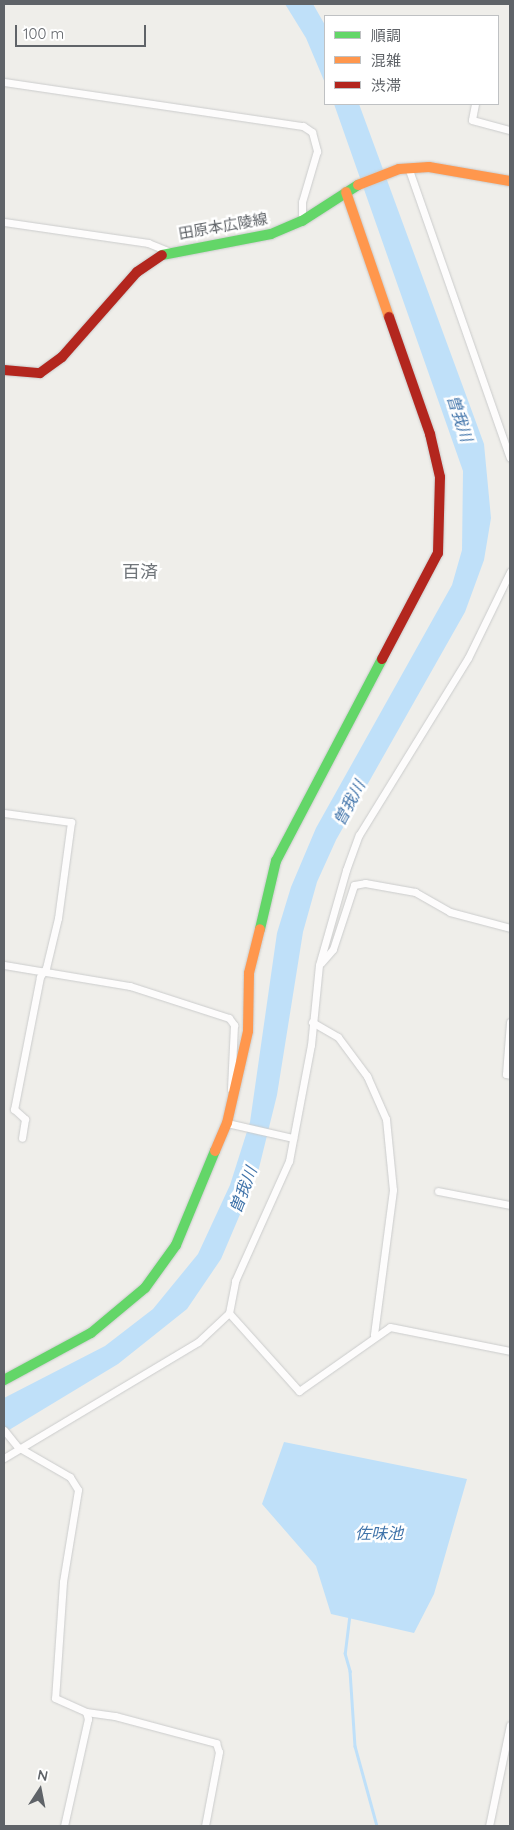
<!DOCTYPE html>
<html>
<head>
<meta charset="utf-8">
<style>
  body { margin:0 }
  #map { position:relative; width:514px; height:1830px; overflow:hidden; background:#efeeea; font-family:Quicksand,"Noto Sans JP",sans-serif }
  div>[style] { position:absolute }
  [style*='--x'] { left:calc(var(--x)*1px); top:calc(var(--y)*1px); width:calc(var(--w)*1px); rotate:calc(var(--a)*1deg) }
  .water>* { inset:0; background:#bfe0f9 }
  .stream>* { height:2.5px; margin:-1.25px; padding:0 1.25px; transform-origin:1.25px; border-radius:1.25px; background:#bfe0f9 }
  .roads { filter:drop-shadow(0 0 1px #cbcccc) drop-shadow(0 0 1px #cbcccc) }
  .street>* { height:7px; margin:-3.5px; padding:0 3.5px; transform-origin:3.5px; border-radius:3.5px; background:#fdfcfc }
  .fast>* { height:10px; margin:-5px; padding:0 5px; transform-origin:5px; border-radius:5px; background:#63d668 }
  .slow>* { height:10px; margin:-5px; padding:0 5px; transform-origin:5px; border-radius:5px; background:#ff974d }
  .jam>* { height:10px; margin:-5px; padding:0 5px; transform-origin:5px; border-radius:5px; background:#b3261e }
  span { translate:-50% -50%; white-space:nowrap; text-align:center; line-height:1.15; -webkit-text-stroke:5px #fff; paint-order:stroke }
  .street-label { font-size:15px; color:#5f6368 }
  .water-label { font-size:16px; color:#4174aa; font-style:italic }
  .quarter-label { font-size:18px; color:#70757a }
  .frame { position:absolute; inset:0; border:5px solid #5f6368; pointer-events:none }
  .legend { position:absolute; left:324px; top:15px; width:175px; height:90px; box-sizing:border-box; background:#fff; border:1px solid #bfc1c3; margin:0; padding:6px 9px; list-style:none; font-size:15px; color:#5f6368 }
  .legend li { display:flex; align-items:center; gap:10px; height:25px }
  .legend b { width:25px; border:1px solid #bfc1c3 }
  .north { position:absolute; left:15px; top:1765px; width:50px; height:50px; -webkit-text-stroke:4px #fff; paint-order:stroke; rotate:11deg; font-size:14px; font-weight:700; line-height:20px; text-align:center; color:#5f6368 }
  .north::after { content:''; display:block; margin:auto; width:18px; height:22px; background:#5f6368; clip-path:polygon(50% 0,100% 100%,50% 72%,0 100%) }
  .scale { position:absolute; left:15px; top:25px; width:131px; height:22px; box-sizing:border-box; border:2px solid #5f6368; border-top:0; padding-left:6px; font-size:15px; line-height:18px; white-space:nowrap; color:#5f6368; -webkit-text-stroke:4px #fff; paint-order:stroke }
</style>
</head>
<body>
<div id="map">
  <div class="water">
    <i style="clip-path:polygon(285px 4px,313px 4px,325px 25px,325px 83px,306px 38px)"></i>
    <i style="clip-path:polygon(334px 104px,359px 104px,484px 444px,491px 518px,484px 560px,465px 612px,336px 840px,317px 882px,303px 932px,277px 1095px,258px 1172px,221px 1259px,187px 1309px,118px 1364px,4px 1433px,4px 1398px,105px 1346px,153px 1309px,198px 1254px,230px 1185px,250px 1122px,277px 933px,291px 887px,316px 828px,452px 585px,462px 550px,463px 471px)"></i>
    <i style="clip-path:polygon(284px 1442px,467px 1479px,434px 1594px,414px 1633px,331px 1614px,316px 1566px,262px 1504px)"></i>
  </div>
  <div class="stream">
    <i style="--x:350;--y:1615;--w:38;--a:97"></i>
    <i style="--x:345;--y:1653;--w:19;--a:74"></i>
    <i style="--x:350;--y:1671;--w:75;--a:86.2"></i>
    <i style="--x:355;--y:1746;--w:83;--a:74.6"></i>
  </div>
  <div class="roads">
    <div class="street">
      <i style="--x:4;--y:82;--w:302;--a:8.4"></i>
      <i style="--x:303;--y:126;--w:11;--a:34"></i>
      <i style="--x:312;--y:132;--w:20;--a:75"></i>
      <i style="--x:317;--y:151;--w:53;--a:106.4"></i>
      <i style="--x:302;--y:202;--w:19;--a:90"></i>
      <i style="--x:475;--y:104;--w:16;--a:101"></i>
      <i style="--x:472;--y:120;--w:39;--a:15"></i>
      <i style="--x:408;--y:167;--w:308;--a:70.7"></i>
      <i style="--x:4;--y:222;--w:146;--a:8.3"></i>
      <i style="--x:148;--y:243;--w:22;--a:22"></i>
      <i style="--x:4;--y:813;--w:68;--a:7.7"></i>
      <i style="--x:71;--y:822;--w:97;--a:97.7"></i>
      <i style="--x:58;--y:918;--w:51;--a:103.5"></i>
      <i style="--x:46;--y:968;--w:11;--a:124"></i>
      <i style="--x:40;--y:977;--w:135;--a:101.1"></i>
      <i style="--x:14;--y:1109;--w:15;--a:42"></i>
      <i style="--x:25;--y:1119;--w:19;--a:99"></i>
      <i style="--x:321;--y:963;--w:18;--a:-49"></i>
      <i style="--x:333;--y:949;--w:67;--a:-71.8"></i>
      <i style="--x:354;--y:885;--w:11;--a:-10"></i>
      <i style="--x:365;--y:883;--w:51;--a:10.2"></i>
      <i style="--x:415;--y:892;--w:40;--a:29.7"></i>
      <i style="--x:450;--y:912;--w:62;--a:14.9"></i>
      <i style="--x:4;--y:965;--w:128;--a:9.5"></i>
      <i style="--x:130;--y:986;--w:104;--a:17.9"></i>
      <i style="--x:229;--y:1018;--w:9;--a:54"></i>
      <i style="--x:234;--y:1025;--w:64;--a:92.7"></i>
      <i style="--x:312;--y:1022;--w:30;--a:30"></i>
      <i style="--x:338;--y:1037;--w:49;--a:53.4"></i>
      <i style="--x:367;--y:1076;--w:47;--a:66.2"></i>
      <i style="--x:386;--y:1119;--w:71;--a:84.4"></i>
      <i style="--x:393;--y:1190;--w:146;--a:97.5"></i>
      <i style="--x:510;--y:1022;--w:52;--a:94.4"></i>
      <i style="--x:506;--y:1074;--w:4;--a:14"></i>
      <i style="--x:227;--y:1123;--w:68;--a:12.8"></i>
      <i style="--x:438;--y:1191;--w:73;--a:11"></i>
      <i style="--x:229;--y:1313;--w:105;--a:48.1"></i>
      <i style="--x:299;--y:1391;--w:111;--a:-35.1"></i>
      <i style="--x:390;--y:1327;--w:122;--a:11.3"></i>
      <i style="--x:4;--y:1430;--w:22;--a:51"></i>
      <i style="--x:18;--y:1447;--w:60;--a:30"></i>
      <i style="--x:70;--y:1477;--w:15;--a:58"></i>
      <i style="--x:78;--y:1490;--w:93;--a:99.3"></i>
      <i style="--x:63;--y:1582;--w:116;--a:93.9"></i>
      <i style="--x:55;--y:1698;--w:34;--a:24"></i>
      <i style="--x:86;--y:1712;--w:29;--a:8"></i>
      <i style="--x:115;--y:1716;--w:105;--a:15"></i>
      <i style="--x:216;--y:1743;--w:9;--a:72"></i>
      <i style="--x:219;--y:1752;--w:75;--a:100.7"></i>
      <i style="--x:4;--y:1458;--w:226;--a:-30.9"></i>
      <i style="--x:198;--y:1342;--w:42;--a:-43.1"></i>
      <i style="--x:229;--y:1313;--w:33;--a:-79"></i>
      <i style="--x:235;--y:1281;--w:132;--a:-65.8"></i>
      <i style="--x:289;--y:1161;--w:118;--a:-79.3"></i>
      <i style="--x:311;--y:1045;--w:80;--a:-84.3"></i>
      <i style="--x:319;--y:965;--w:99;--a:-74.1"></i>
      <i style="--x:346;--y:870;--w:37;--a:-70"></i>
      <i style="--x:359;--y:835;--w:208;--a:-58.4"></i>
      <i style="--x:468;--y:658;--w:96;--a:-64"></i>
      <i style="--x:64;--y:1826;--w:110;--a:-77.4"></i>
      <i style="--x:88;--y:1719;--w:7;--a:-106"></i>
      <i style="--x:489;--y:1826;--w:103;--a:-78.3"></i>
    </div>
    <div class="fast">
      <i style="--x:162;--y:255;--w:111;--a:-10.9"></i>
      <i style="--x:271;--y:234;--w:34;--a:-23"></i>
      <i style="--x:302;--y:221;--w:67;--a:-32.7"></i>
      <i style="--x:260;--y:929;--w:70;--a:-76.8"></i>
      <i style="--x:276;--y:861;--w:228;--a:-62.3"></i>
      <i style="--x:4;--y:1380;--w:99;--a:-28.4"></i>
      <i style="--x:91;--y:1333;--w:70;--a:-39.8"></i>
      <i style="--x:145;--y:1288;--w:53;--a:-54.2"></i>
      <i style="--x:176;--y:1245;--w:102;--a:-67.5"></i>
    </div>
    <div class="slow">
      <i style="--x:358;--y:185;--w:44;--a:-21.3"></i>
      <i style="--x:399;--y:169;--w:30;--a:-4"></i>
      <i style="--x:429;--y:167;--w:82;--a:9.8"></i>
      <i style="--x:346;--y:192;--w:132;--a:71"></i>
      <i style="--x:215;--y:1151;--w:30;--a:-67"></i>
      <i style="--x:227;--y:1123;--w:94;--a:-77.1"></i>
      <i style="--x:248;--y:1031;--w:58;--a:-89"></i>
      <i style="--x:249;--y:973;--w:45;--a:-76"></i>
    </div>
    <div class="jam">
      <i style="--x:4;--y:370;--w:36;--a:5"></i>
      <i style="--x:40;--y:373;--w:27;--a:-36"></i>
      <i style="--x:62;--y:357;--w:113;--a:-48.6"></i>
      <i style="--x:137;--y:272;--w:30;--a:-34"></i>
      <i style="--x:382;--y:659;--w:120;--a:-62.2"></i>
      <i style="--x:438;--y:553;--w:76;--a:-88.5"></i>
      <i style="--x:440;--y:477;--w:44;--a:-103.1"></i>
      <i style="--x:430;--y:434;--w:124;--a:-109.3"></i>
    </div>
  </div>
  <div class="street-label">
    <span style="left:223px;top:226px;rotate:-10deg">田原本広陵線</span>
  </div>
  <div class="water-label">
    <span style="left:460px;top:418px;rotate:72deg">曽我川</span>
    <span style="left:349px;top:803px;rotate:-62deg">曽我川</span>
    <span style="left:243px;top:1190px;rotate:-69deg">曽我川</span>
    <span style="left:379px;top:1533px">佐味池</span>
  </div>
  <div class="quarter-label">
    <span style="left:140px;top:572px">百済</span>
  </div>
  <div class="frame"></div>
  <ul class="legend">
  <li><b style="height:6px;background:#63d668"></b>順調</li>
  <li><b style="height:6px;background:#ff974d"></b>混雑</li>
  <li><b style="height:6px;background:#b3261e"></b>渋滞</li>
  </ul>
  <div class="north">N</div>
  <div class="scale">100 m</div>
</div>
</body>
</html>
